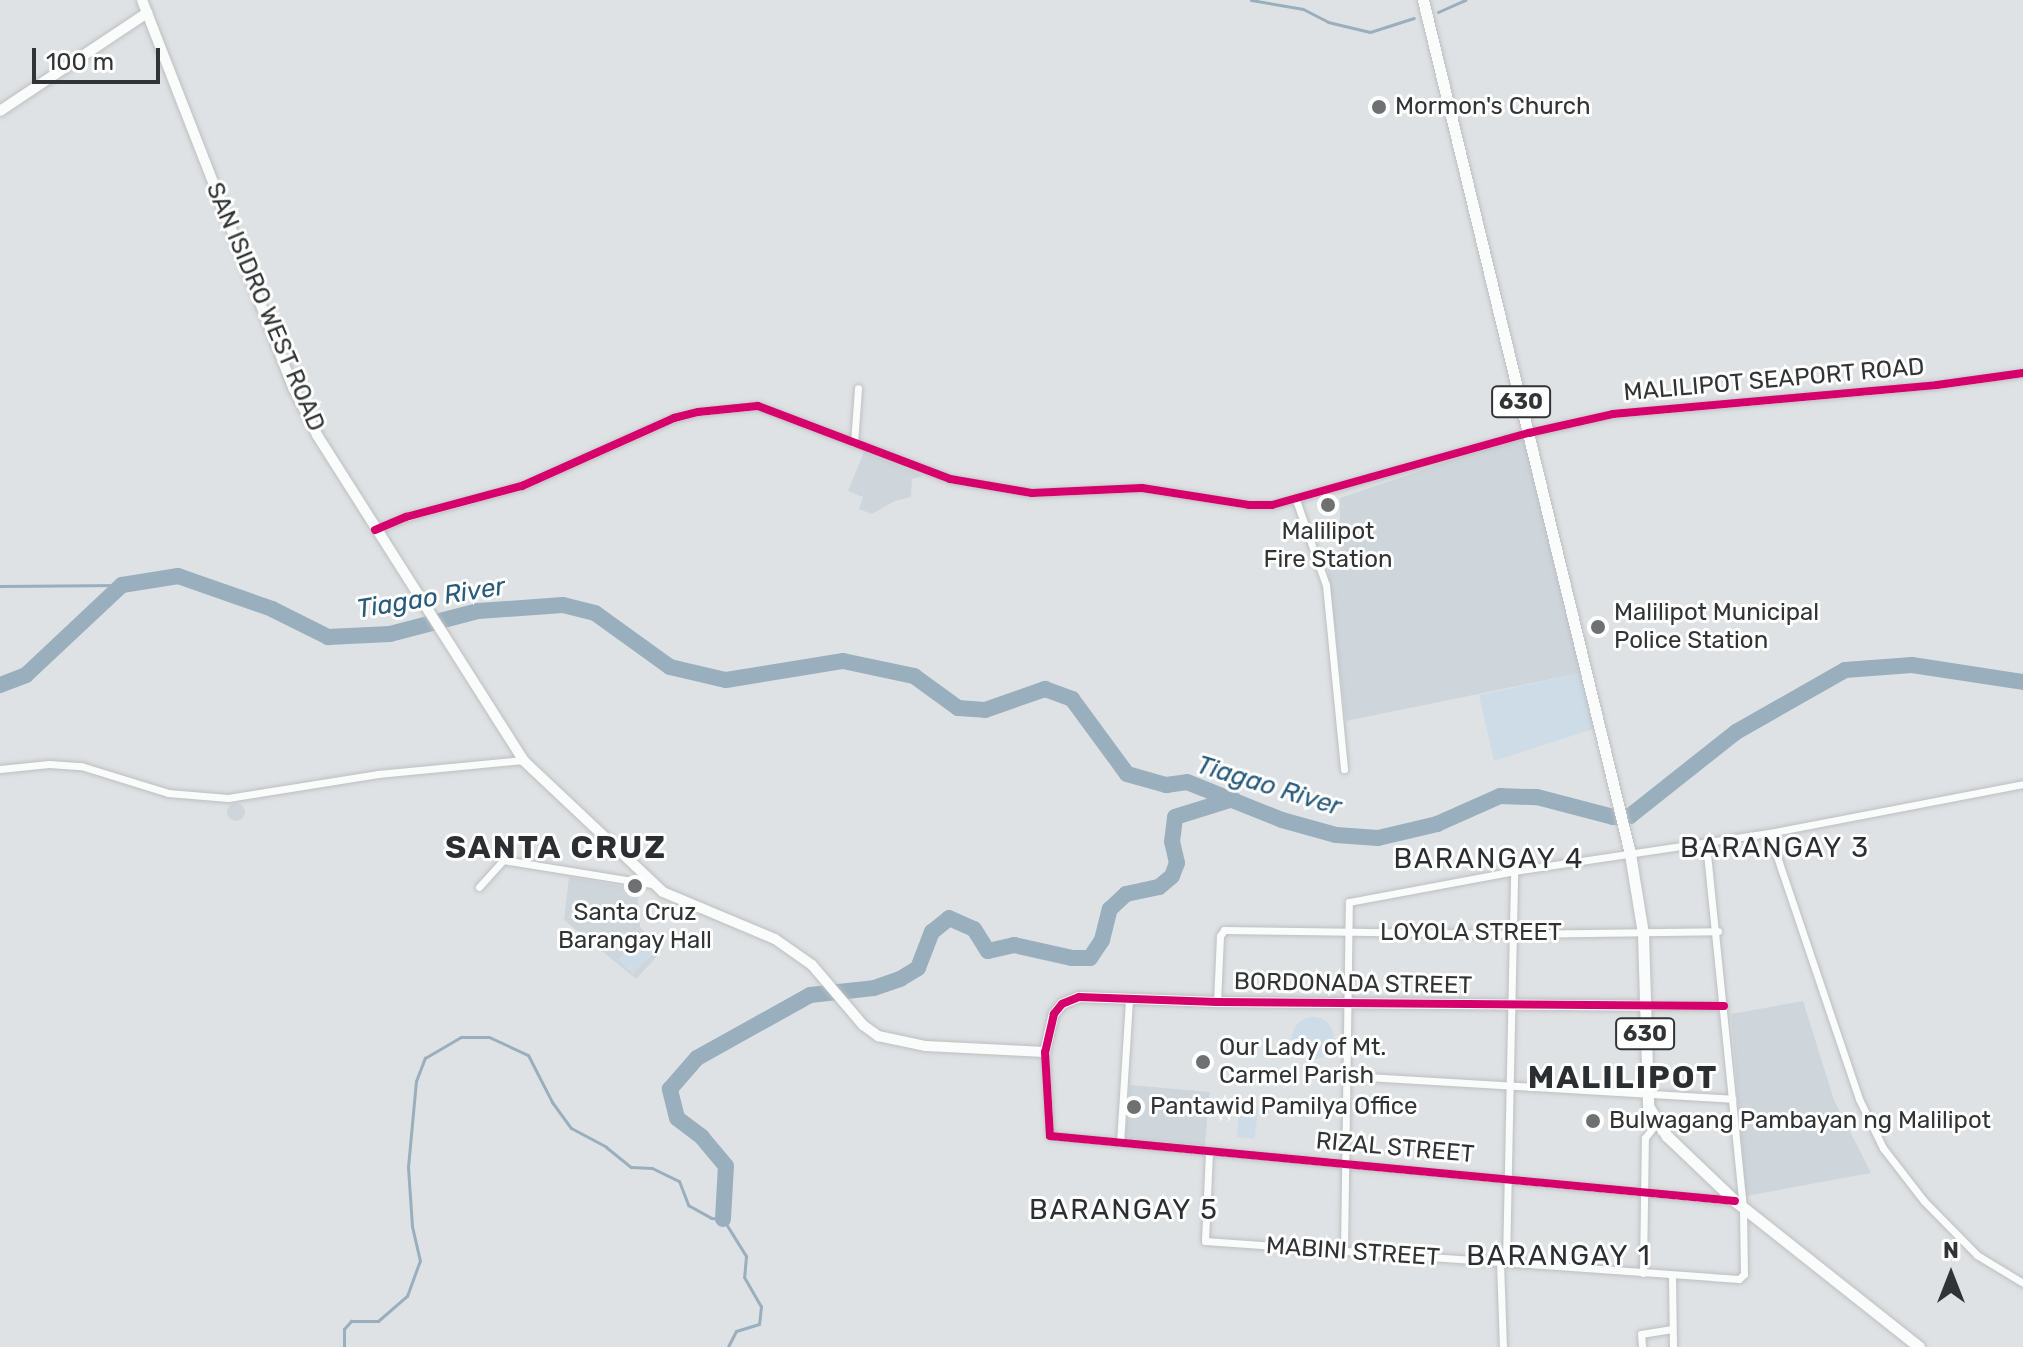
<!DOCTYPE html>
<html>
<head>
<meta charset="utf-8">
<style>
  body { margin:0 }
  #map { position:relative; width:2023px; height:1347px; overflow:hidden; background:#dfe2e4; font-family:Rubik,sans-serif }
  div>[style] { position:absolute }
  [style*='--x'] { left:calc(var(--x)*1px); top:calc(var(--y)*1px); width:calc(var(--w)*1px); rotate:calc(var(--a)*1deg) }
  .built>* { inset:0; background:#ced6dc; transform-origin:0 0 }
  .round { border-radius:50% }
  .green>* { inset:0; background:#cddce7; transform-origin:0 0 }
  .stream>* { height:3px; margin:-1.5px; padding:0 1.5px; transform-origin:1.5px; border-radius:1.5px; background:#99afbe }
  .river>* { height:16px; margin:-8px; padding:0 8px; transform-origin:8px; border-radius:8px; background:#99afbe }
  .roads { filter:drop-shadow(0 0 2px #bdbfc1) drop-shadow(0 0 2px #bdbfc1) }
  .street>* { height:7px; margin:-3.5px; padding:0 3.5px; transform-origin:3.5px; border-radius:3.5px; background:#fafbfb }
  .secondary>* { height:10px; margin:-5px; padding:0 5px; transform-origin:5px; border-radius:5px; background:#fafbfb }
  .primary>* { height:11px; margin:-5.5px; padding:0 5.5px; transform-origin:5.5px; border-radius:5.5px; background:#fafbfb }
  .cycleway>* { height:8px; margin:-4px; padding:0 4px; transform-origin:4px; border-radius:4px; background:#d6006c }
  .dots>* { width:22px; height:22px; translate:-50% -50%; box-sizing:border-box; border:4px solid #fff; border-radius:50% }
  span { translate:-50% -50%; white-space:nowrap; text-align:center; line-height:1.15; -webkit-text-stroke:6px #fff; paint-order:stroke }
  .shield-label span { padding:2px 6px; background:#fff; border:2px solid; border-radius:6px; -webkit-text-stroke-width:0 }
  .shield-label { font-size:22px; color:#313335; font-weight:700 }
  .poi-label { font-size:24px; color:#313335 }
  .left { translate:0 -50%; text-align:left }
  .street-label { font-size:24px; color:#313335 }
  .water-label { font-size:26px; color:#285b7b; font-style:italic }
  .quarter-label { font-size:28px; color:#2c2f32; letter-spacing:2px }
  .district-label { font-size:32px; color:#2c2f32; font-weight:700; letter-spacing:2px }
  .north { position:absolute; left:1911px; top:1235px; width:80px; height:80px; -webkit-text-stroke:6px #fff; paint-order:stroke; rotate:0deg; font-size:22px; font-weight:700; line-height:32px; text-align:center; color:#313335 }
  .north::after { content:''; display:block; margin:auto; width:28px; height:36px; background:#313335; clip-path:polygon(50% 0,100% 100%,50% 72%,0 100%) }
  .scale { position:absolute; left:32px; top:48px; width:128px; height:36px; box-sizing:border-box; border:4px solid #313335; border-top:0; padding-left:10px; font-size:24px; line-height:28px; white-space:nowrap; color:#313335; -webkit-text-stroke:6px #fff; paint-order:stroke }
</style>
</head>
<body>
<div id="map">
  <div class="built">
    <i style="clip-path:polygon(1524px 436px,1581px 673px,1346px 721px,1327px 560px,1340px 549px,1340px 498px)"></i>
    <i style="clip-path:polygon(864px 452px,923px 476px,912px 479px,911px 497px,895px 501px,872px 514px,859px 509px,863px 497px,848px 491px)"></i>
    <i class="round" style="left:227px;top:803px;width:18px;height:18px"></i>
    <i style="clip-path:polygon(569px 877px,637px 889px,640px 927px,663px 950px,636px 979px,564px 920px)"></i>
    <i style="clip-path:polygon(1803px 1001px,1834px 1100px,1871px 1173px,1746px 1196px,1731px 1014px)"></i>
    <i style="left:1130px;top:1085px;width:80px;height:54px;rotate:5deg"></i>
  </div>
  <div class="green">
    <i style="clip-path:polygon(1582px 673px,1596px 728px,1494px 761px,1479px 695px)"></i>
    <i style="left:643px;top:935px;width:20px;height:35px;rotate:45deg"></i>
    <i class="round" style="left:1292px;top:1017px;width:42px;height:42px"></i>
    <i style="left:1240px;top:1107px;width:18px;height:30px;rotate:6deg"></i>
  </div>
  <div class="stream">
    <i style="--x:1251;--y:0;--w:53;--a:9.8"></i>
    <i style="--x:1303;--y:9;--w:28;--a:27"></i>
    <i style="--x:1328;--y:22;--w:43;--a:13.4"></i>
    <i style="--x:1370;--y:32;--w:46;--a:-17.7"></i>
    <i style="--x:1438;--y:12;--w:30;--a:-24"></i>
    <i style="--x:0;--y:586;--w:122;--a:-0.5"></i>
    <i style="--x:344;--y:1347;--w:18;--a:-90"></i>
    <i style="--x:344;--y:1329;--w:11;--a:-49"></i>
    <i style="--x:351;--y:1321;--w:27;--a:0"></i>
    <i style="--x:378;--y:1321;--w:38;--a:-41"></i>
    <i style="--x:407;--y:1296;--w:37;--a:-70"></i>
    <i style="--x:420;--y:1261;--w:36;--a:-103"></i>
    <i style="--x:412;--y:1226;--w:59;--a:-93.9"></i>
    <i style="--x:408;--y:1167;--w:86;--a:-84.7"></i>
    <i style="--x:416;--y:1081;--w:25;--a:-69"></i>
    <i style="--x:425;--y:1058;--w:42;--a:-30.3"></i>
    <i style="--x:461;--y:1037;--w:28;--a:0"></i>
    <i style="--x:489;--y:1037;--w:43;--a:24.8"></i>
    <i style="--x:528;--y:1055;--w:53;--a:62.9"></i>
    <i style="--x:552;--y:1102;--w:32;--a:54"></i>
    <i style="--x:571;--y:1128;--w:40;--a:28"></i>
    <i style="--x:606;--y:1147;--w:32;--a:39"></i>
    <i style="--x:631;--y:1167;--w:21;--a:3"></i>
    <i style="--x:652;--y:1168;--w:30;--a:26"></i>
    <i style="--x:679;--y:1181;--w:26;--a:69"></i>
    <i style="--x:688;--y:1205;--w:26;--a:29"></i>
    <i style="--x:711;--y:1218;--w:12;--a:5"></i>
    <i style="--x:723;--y:1219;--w:44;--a:58.1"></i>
    <i style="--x:746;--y:1256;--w:21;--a:95"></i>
    <i style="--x:744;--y:1277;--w:34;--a:60"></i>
    <i style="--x:761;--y:1306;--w:18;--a:96"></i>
    <i style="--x:759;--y:1324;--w:24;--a:163"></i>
    <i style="--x:736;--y:1331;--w:18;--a:117"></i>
  </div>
  <div class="river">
    <i style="--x:0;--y:685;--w:28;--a:-21"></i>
    <i style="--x:26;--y:675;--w:132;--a:-43.2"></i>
    <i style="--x:122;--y:585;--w:57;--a:-9.1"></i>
    <i style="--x:178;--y:576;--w:100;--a:19.3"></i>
    <i style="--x:272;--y:609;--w:63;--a:26.6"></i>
    <i style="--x:328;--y:637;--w:62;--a:-2.8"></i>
    <i style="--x:390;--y:634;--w:91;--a:-14.6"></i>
    <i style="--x:478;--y:611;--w:85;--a:-4"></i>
    <i style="--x:563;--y:605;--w:33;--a:14"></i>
    <i style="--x:595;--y:613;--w:92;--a:35.8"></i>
    <i style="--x:670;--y:667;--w:57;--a:13.1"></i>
    <i style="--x:726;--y:680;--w:119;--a:-9.2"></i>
    <i style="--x:843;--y:661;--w:73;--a:11.9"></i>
    <i style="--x:914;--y:676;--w:54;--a:36"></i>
    <i style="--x:958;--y:708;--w:27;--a:4"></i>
    <i style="--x:985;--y:710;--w:64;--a:-19.3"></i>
    <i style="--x:1045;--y:689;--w:29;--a:20"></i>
    <i style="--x:1072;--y:699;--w:93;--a:53.7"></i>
    <i style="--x:1127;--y:774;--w:41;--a:15.8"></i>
    <i style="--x:1166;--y:785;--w:21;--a:-8"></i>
    <i style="--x:1187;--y:782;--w:102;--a:21.8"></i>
    <i style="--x:1282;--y:820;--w:56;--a:15.5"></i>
    <i style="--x:1336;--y:835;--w:42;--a:4.1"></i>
    <i style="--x:1378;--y:838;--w:61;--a:-13.3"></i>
    <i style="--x:1437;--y:824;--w:69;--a:-24"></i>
    <i style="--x:1500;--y:796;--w:37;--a:2"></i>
    <i style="--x:1537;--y:797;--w:79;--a:14.7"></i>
    <i style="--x:1613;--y:817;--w:17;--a:-3"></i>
    <i style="--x:1630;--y:816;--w:135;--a:-38.4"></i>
    <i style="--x:1736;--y:732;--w:125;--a:-29.6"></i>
    <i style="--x:1845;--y:670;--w:67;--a:-4.3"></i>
    <i style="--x:1912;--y:665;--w:112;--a:8.7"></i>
    <i style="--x:723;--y:1219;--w:53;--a:-86.8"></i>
    <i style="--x:726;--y:1166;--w:38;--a:-130"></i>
    <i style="--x:702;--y:1137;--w:31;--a:-143"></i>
    <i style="--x:677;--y:1118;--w:30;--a:-104"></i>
    <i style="--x:670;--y:1089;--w:41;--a:-48.9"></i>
    <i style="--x:697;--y:1058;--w:129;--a:-29.1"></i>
    <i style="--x:810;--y:995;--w:64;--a:-6.2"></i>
    <i style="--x:874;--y:988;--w:28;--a:-19"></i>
    <i style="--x:900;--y:979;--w:21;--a:-31"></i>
    <i style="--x:918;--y:968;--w:39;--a:-69"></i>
    <i style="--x:932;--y:932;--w:22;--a:-39"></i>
    <i style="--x:949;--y:918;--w:27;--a:24"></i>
    <i style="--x:974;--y:929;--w:26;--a:58"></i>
    <i style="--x:988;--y:951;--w:27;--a:-13"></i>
    <i style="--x:1014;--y:945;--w:59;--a:12.6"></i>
    <i style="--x:1072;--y:958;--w:18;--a:0"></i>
    <i style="--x:1090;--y:958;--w:22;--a:-56"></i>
    <i style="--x:1102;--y:940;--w:32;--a:-76"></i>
    <i style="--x:1110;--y:909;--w:22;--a:-43"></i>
    <i style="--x:1126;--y:894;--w:34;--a:-12"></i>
    <i style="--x:1159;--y:887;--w:17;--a:-40"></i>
    <i style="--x:1172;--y:876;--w:14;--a:-69"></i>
    <i style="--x:1177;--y:863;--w:22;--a:-103"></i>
    <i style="--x:1172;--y:842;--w:25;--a:-83"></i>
    <i style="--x:1175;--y:817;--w:61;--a:-17.2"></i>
  </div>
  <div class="roads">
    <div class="street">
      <i style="--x:854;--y:443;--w:55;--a:-85.8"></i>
      <i style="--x:1296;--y:500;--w:90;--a:70.6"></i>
      <i style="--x:1326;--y:585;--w:185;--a:84.4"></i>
      <i style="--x:375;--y:530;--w:34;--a:-23"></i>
      <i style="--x:406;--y:517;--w:120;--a:-15"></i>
      <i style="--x:522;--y:486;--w:167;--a:-24.1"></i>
      <i style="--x:674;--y:418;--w:25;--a:-14"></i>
      <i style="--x:698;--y:412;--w:60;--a:-5.7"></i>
      <i style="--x:758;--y:406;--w:205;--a:20.8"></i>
      <i style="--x:950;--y:479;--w:83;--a:9.7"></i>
      <i style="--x:1032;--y:493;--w:110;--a:-2.6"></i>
      <i style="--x:1142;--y:488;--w:108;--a:9"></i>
      <i style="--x:1249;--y:505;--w:23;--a:0"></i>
      <i style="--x:1272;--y:505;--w:267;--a:-15.7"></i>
      <i style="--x:1529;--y:433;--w:86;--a:-12.7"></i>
      <i style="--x:1613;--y:414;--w:325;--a:-5.1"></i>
      <i style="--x:1937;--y:385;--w:87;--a:-7.9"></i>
      <i style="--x:0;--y:769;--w:49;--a:-5.8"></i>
      <i style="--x:49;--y:764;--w:32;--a:4"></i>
      <i style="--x:81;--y:766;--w:91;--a:17.2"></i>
      <i style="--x:168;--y:793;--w:60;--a:4.8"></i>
      <i style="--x:228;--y:798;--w:152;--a:-9.1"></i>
      <i style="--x:378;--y:774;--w:146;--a:-5.5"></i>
      <i style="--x:1769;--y:833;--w:281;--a:71.3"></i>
      <i style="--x:1859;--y:1099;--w:55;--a:63.9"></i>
      <i style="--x:1883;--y:1148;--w:67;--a:52.3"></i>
      <i style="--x:1924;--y:1201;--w:76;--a:45.5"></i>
      <i style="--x:1977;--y:1255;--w:54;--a:31.3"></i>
      <i style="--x:479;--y:887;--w:36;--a:-48"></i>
      <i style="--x:503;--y:860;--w:151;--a:9.2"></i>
      <i style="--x:1217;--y:1002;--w:66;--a:-87.4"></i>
      <i style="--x:1220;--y:936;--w:7;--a:-56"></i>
      <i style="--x:1224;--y:930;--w:290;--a:0.8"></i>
      <i style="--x:1514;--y:934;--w:204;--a:-0.8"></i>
      <i style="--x:1645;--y:1006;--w:79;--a:0"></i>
      <i style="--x:1045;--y:1052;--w:84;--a:86.6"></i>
      <i style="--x:1050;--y:1136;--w:686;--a:5.44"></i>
      <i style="--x:1349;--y:1076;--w:384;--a:3.4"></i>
      <i style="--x:1120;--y:1143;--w:145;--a:-86.4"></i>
      <i style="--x:1209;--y:1152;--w:89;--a:92.6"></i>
      <i style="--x:1205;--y:1241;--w:535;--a:4.07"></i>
      <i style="--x:1739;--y:1279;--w:7;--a:-45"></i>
      <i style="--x:1744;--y:1274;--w:66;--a:-90.9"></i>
      <i style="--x:1743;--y:1208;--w:368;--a:-95.8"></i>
      <i style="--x:1344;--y:1251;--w:349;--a:-89.2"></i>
      <i style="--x:1349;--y:902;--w:168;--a:-10.6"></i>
      <i style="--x:1514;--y:871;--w:258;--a:-8.5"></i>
      <i style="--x:1769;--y:833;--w:259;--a:-10.9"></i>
      <i style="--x:1500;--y:1262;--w:85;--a:88"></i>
      <i style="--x:1506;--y:1262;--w:391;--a:-88.8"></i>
      <i style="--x:1643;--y:1273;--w:135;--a:-89.2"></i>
      <i style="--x:1645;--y:1138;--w:20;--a:-53"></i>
      <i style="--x:1672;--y:1275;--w:72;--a:89.2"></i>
      <i style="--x:1642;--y:1347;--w:13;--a:-94"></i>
      <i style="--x:1641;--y:1334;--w:30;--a:-9"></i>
    </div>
    <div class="secondary">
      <i style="--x:142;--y:0;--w:418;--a:68.7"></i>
      <i style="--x:294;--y:389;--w:51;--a:63.4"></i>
      <i style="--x:317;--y:435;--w:385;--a:57.6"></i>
      <i style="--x:523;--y:760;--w:192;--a:43.3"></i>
      <i style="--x:663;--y:892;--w:121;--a:22.8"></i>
      <i style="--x:775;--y:939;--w:45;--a:35.1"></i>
      <i style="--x:812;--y:965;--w:79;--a:49.6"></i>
      <i style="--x:863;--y:1025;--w:19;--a:36"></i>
      <i style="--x:878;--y:1036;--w:49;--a:11.8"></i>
      <i style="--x:926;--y:1046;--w:119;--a:2.9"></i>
      <i style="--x:1045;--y:1052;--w:39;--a:-77"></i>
      <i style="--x:1054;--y:1014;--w:13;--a:-51"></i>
      <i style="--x:1062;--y:1004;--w:18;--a:-22"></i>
      <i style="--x:1079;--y:997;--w:138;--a:2.1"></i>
      <i style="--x:1217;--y:1002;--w:428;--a:0.5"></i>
      <i style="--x:0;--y:111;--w:177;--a:-33.7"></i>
    </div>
    <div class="primary">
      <i style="--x:1423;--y:0;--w:879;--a:76.37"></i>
      <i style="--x:1630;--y:854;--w:80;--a:80.7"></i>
      <i style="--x:1643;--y:933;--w:173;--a:88.3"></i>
      <i style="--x:1648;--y:1106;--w:36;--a:58"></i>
      <i style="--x:1667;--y:1136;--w:94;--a:43.7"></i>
      <i style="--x:1735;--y:1201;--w:235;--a:38.4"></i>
    </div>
  </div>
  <div class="cycleway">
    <i style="--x:375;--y:530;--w:34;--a:-23"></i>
    <i style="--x:406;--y:517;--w:120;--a:-15"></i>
    <i style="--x:522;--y:486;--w:167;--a:-24.1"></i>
    <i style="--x:674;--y:418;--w:25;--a:-14"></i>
    <i style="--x:698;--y:412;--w:60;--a:-5.7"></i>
    <i style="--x:758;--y:406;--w:205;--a:20.8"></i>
    <i style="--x:950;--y:479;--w:83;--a:9.7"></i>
    <i style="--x:1032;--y:493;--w:110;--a:-2.6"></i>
    <i style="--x:1142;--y:488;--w:108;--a:9"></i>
    <i style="--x:1249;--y:505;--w:23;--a:0"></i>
    <i style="--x:1272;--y:505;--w:267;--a:-15.7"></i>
    <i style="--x:1529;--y:433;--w:86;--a:-12.7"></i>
    <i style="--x:1613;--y:414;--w:325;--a:-5.1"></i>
    <i style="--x:1937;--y:385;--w:87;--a:-7.9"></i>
    <i style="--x:1724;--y:1006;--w:507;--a:-179.55"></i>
    <i style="--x:1217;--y:1002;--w:138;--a:-177.9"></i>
    <i style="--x:1079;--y:997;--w:18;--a:158"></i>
    <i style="--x:1062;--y:1004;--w:13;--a:129"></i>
    <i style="--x:1054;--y:1014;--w:39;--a:103"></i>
    <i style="--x:1045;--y:1052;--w:84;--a:86.6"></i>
    <i style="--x:1050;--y:1136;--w:688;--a:5.42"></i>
  </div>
  <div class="dots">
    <i style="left:1379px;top:107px;background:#6e7072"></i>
    <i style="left:1328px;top:505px;background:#6e7072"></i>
    <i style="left:1598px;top:627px;background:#6e7072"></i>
    <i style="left:635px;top:886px;background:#6e7072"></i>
    <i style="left:1203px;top:1062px;background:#6e7072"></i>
    <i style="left:1134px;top:1107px;background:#6e7072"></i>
    <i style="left:1593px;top:1121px;background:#6e7072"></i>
  </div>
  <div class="shield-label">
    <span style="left:1521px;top:402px">630</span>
    <span style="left:1645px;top:1034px">630</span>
  </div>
  <div class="poi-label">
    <span class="left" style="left:1395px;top:107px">Mormon's Church</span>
    <span style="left:1328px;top:546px">Malilipot<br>Fire Station</span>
    <span class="left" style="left:1614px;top:627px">Malilipot Municipal<br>Police Station</span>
    <span style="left:635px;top:927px">Santa Cruz<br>Barangay Hall</span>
    <span class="left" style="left:1219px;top:1062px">Our Lady of Mt.<br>Carmel Parish</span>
    <span class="left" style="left:1150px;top:1107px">Pantawid Pamilya Office</span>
    <span class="left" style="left:1609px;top:1121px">Bulwagang Pambayan ng Malilipot</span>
  </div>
  <div class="street-label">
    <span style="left:265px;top:307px;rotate:67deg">SAN ISIDRO WEST ROAD</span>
    <span style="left:1774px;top:380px;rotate:-5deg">MALILIPOT SEAPORT ROAD</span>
    <span style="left:1471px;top:933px">LOYOLA STREET</span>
    <span style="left:1353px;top:984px;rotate:1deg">BORDONADA STREET</span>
    <span style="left:1395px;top:1148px;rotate:5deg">RIZAL STREET</span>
    <span style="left:1353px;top:1252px;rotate:4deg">MABINI STREET</span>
  </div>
  <div class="water-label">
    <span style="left:431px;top:598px;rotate:-9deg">Tiagao River</span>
    <span style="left:1269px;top:786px;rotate:17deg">Tiagao River</span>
  </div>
  <div class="quarter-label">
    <span style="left:1775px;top:848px">BARANGAY 3</span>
    <span style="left:1489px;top:859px">BARANGAY 4</span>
    <span style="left:1124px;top:1210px">BARANGAY 5</span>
    <span style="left:1559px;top:1256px">BARANGAY 1</span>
  </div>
  <div class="district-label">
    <span style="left:556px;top:847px">SANTA CRUZ</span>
    <span style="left:1623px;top:1077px">MALILIPOT</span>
  </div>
  <div class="north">N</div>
  <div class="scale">100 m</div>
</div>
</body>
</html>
